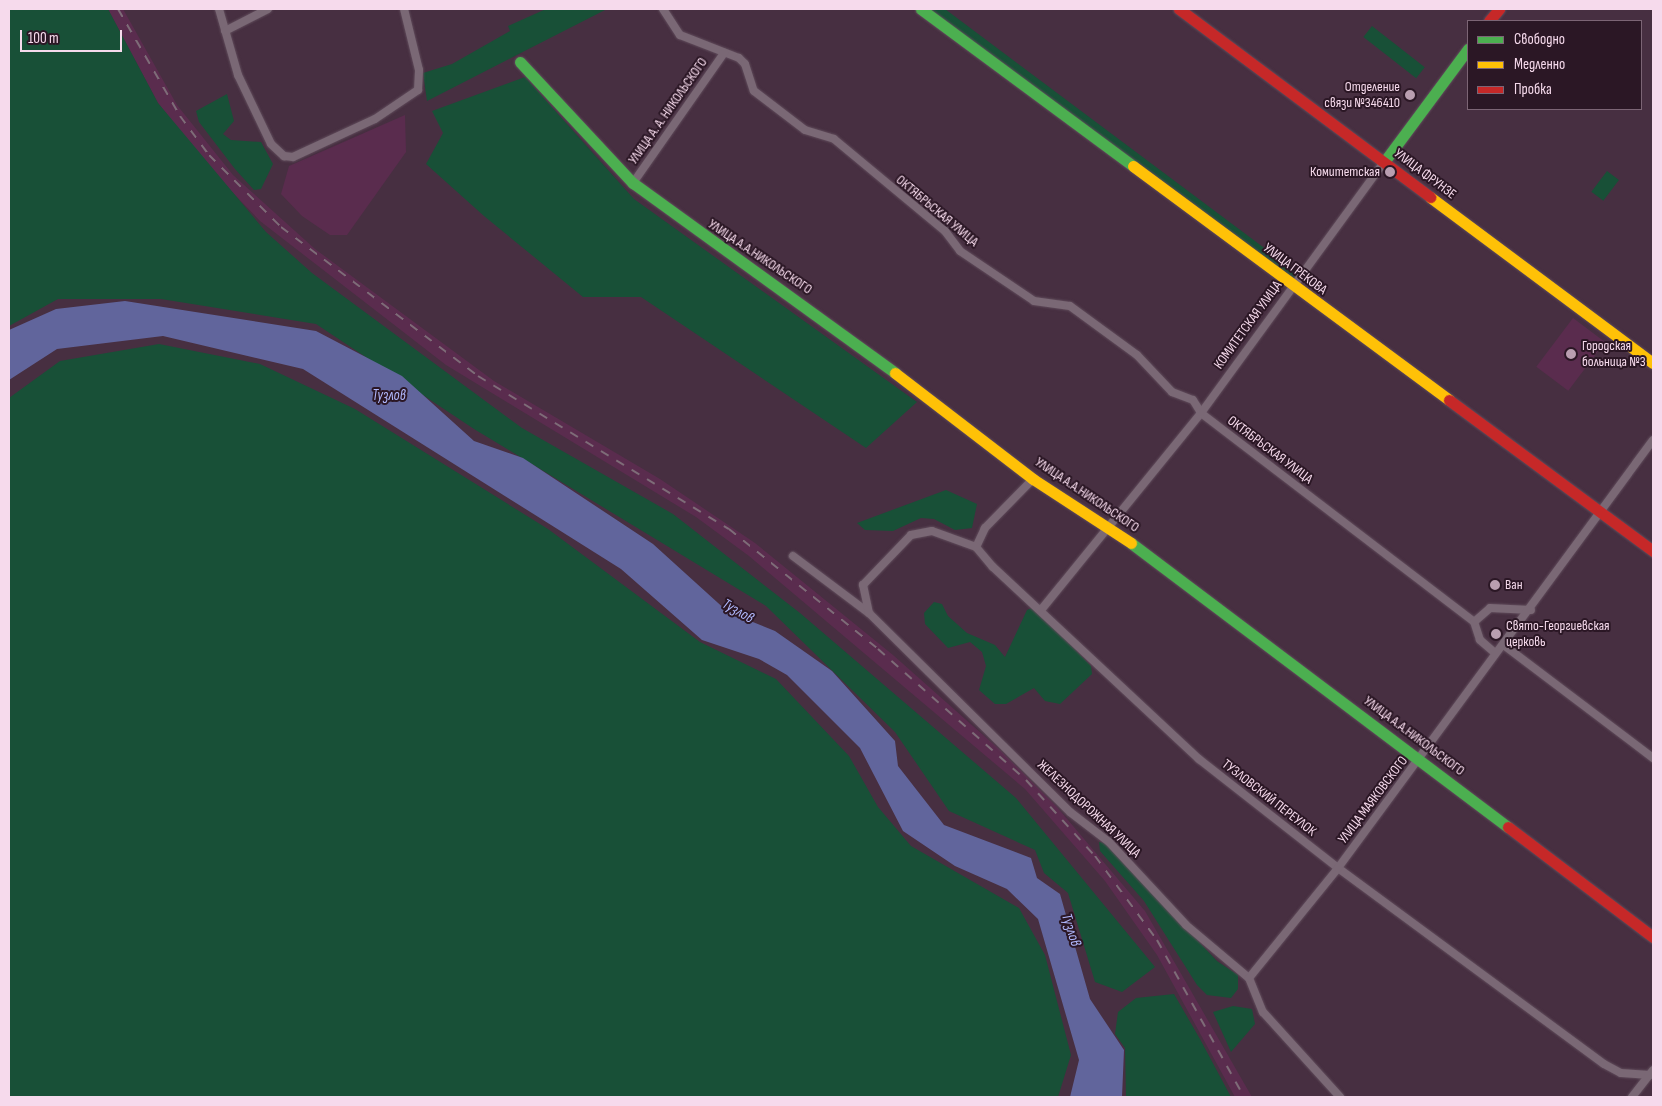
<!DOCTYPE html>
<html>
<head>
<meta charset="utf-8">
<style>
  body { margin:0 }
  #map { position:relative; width:1662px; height:1106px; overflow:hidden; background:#472f41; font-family:"Sofia Sans Condensed",sans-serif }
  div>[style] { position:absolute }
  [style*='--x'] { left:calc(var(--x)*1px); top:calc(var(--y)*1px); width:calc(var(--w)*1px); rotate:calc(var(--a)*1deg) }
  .built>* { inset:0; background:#5a2c4e; transform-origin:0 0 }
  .green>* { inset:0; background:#185037; transform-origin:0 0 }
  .water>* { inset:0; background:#61659c }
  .roads { filter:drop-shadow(0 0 1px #5f4b5a) drop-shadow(0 0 1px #5f4b5a) }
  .street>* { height:8px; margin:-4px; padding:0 4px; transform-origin:4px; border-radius:4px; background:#7a6875 }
  .fast>* { height:11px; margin:-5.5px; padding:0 5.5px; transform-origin:5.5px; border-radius:5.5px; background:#4caf50 }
  .slow>* { height:11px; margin:-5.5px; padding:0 5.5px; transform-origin:5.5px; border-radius:5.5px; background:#ffc107 }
  .jam>* { height:11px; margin:-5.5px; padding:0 5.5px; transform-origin:5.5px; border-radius:5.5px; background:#c62828 }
  .rail>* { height:2px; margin-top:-1px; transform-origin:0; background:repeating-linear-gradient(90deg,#7e6c78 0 9px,transparent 0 18px) }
  .dots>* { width:14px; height:14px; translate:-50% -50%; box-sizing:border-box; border:2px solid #2b1725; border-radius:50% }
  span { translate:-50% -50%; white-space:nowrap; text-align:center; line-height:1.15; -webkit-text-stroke:4px #2b1725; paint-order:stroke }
  .poi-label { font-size:14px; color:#f6daec }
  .right { translate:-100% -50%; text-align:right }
  .left { translate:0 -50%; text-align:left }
  .street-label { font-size:14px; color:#f6daec }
  .water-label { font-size:15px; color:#b0b8fd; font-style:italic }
  .frame { position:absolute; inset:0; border:10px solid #f6daec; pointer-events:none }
  .legend { position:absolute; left:1467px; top:20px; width:175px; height:90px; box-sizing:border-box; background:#2b1725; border:1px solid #7c6575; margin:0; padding:6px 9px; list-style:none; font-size:15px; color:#f6daec }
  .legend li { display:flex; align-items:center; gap:10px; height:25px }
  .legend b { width:25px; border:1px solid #7c6575 }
  .scale { position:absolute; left:20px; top:30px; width:102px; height:22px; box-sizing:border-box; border:2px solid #f6daec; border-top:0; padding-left:6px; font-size:15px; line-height:18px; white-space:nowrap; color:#f6daec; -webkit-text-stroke:4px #2b1725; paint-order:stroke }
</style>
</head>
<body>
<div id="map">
  <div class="built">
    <i style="clip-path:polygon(108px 9px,123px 9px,177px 105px,233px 175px,315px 249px,494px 381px,660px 479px,755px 543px,893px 655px,1000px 750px,1057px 807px,1145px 911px,1252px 1097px,1235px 1097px,1157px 955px,1105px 881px,1025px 789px,749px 556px,696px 517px,446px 365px,260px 221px,211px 170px,158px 103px)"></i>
    <i style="clip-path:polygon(405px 115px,406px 152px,347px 235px,330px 235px,302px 216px,281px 194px,289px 166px)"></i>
    <i style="left:1573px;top:318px;width:40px;height:61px;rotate:37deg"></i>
  </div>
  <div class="green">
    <i style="clip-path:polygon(9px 9px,108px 9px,158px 103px,266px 232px,312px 273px,522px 428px,673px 514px,800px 613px,1016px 798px,1155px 967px,1122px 992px,1095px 982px,1068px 893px,1044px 873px,1035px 850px,949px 811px,895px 732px,766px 606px,474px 429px,316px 324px,161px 299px,58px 299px,9px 326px)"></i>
    <i style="clip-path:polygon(546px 9px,607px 9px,427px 101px,423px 73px,452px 64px,510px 31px,508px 26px)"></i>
    <i style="clip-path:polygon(926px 9px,945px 9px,1299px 274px,1294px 279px)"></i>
    <i style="left:1372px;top:26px;width:67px;height:14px;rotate:38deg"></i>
    <i style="clip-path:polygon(525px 77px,634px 199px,917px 402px,866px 448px,641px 297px,583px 297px,484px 216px,426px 164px,443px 133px,432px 111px)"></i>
    <i style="clip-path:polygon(227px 94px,234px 121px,223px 134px,231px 140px,261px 142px,273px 164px,261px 189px,254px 190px,235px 169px,199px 122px,196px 111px)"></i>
    <i style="left:1607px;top:171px;width:15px;height:26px;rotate:37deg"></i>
    <i style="clip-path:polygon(159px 344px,260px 364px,355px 409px,548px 529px,700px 642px,776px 679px,849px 756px,878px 807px,911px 846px,1019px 908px,1045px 955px,1071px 1055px,1058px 1097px,9px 1097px,9px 398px,60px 361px)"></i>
    <i style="clip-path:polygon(946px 490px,977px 504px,972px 528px,955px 530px,934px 519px,921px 518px,893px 531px,865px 530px,857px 523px)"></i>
    <i style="clip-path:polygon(934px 602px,942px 604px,948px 616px,967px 633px,995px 645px,1005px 657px,1027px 610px,1034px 607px,1091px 666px,1092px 674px,1060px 704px,1045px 701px,1034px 688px,1006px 704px,995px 704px,979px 690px,986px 666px,982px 652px,970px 642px,948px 648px,925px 624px,924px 613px)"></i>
    <i style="clip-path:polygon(1099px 842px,1106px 843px,1217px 961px,1238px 975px,1238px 989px,1231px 998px,1207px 995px,1197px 985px,1144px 901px,1100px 851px)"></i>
    <i style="clip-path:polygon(1174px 994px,1200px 1039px,1231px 1097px,1126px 1097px,1125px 1048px,1115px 1034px,1118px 1012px,1136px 998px)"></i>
    <i style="clip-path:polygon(1233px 1006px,1252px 1009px,1255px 1024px,1231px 1052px,1213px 1012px)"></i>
  </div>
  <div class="water">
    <i style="clip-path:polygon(125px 301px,316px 331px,402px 376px,474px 441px,523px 458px,653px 544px,728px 612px,775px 631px,832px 671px,895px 741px,898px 766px,944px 825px,1031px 858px,1037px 878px,1060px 894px,1090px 999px,1124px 1050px,1122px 1097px,1070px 1097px,1079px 1060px,1038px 919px,1007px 889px,955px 866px,903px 831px,860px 748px,787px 675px,759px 659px,702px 640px,621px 569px,303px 369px,163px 336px,57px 349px,9px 380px,9px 330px,56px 309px)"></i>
  </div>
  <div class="roads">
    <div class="street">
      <i style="--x:219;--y:9;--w:69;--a:73.9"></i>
      <i style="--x:238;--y:75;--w:76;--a:64.4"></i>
      <i style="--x:271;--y:144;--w:18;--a:43"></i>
      <i style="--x:284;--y:156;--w:9;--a:6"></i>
      <i style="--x:293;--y:157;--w:90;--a:-24.9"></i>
      <i style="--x:375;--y:119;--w:52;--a:-34"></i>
      <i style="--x:418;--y:90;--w:20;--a:-87"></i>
      <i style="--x:419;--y:70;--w:63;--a:-103.8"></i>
      <i style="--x:663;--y:9;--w:31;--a:57"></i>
      <i style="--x:680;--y:35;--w:63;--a:21.3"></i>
      <i style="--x:739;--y:58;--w:8;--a:45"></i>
      <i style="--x:745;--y:64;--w:28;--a:72"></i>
      <i style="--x:754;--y:91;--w:64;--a:37.4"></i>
      <i style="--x:805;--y:130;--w:30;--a:17"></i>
      <i style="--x:834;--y:139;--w:144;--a:39.7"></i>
      <i style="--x:945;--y:231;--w:25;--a:53"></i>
      <i style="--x:960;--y:251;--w:89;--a:34"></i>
      <i style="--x:1034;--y:301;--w:36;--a:8"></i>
      <i style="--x:1070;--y:306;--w:83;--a:36.2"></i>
      <i style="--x:1137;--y:355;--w:51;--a:46.6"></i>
      <i style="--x:1172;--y:392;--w:22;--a:21"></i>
      <i style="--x:1193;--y:400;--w:15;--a:58"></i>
      <i style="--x:1201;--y:413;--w:344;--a:37.4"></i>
      <i style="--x:225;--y:31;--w:48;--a:-27.1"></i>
      <i style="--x:633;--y:183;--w:159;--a:-55"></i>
      <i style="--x:1033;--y:479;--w:69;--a:134.4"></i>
      <i style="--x:985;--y:528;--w:21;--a:115"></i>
      <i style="--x:976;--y:547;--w:26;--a:50"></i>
      <i style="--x:993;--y:567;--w:282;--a:43"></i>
      <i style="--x:1199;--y:759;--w:177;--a:38.1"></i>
      <i style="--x:1338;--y:868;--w:330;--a:36.4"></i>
      <i style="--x:1604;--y:1064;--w:19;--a:28"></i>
      <i style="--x:1621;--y:1073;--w:29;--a:4"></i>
      <i style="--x:793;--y:556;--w:95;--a:36.9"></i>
      <i style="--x:869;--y:613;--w:283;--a:44.7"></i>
      <i style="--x:1070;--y:812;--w:49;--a:37.6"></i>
      <i style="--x:1109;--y:842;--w:113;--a:47.1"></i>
      <i style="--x:1186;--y:925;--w:82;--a:40.1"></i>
      <i style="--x:1249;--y:978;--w:37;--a:68"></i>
      <i style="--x:1263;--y:1012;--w:115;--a:47.8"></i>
      <i style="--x:1041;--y:610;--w:254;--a:-50.9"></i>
      <i style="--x:1201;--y:413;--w:311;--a:-53.9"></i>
      <i style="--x:869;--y:613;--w:29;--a:-102"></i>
      <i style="--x:863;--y:585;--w:69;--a:-46.2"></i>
      <i style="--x:911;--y:535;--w:21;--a:-11"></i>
      <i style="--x:932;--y:531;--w:47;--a:20"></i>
      <i style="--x:1505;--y:646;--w:186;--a:37.1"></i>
      <i style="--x:1495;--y:653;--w:20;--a:-139"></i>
      <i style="--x:1480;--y:640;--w:19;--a:-108"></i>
      <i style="--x:1474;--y:622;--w:21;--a:-41"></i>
      <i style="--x:1490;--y:608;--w:41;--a:2.8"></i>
      <i style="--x:1249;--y:978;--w:141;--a:-51"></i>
      <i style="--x:1338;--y:868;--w:531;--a:-53.65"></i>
      <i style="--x:1632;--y:1097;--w:34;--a:-52"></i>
    </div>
    <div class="fast">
      <i style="--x:921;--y:9;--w:264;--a:36.5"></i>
      <i style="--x:520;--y:62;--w:166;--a:47"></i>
      <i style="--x:633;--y:183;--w:324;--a:35.9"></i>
      <i style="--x:1384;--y:162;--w:141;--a:-53.4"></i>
      <i style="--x:1131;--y:543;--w:472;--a:37"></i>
    </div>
    <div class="slow">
      <i style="--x:1133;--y:166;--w:393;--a:36.5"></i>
      <i style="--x:1430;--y:197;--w:278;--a:36.7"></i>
      <i style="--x:895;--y:373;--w:174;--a:37.5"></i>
      <i style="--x:1033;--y:479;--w:117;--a:33.1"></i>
    </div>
    <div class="jam">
      <i style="--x:1179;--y:9;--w:314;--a:36.8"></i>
      <i style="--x:1489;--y:21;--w:16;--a:-50"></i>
      <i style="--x:1449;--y:400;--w:254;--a:36.5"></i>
      <i style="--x:1508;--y:827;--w:182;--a:37.2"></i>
    </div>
  </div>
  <div class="rail">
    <i style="--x:118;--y:9;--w:124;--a:59.9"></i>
    <i style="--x:180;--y:116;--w:49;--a:53.4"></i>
    <i style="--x:209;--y:155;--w:102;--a:45"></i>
    <i style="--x:281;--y:227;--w:247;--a:37.1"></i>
    <i style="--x:478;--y:376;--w:294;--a:31.4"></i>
    <i style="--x:729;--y:529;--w:191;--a:38.8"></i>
    <i style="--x:878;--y:649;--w:198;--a:41.5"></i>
    <i style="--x:1026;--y:780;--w:103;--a:47.8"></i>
    <i style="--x:1095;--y:856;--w:104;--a:53.6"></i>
    <i style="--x:1157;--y:940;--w:179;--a:61"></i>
  </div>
  <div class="dots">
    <i style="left:1410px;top:95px;background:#b99eb0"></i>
    <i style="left:1390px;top:172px;background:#b99eb0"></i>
    <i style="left:1571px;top:354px;background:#b99eb0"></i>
    <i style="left:1495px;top:585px;background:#b99eb0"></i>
    <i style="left:1496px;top:634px;background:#b99eb0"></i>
  </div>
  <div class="poi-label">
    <span class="right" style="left:1400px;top:95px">Отделение<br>связи №346410</span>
    <span class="right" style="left:1380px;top:172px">Комитетская</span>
    <span class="left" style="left:1582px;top:354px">Городская<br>больница №3</span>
    <span class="left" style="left:1505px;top:585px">Ван</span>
    <span class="left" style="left:1506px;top:634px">Свято-Георгиевская<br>церковь</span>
  </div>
  <div class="street-label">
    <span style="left:668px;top:111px;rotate:-55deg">УЛИЦА А. А. НИКОЛЬСКОГО</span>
    <span style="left:1425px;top:174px;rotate:37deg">УЛИЦА ФРУНЗЕ</span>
    <span style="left:937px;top:211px;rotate:40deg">ОКТЯБРЬСКАЯ УЛИЦА</span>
    <span style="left:760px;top:257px;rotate:34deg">УЛИЦА А.А.НИКОЛЬСКОГО</span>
    <span style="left:1295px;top:269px;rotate:37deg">УЛИЦА ГРЕКОВА</span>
    <span style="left:1248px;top:325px;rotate:-54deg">КОМИТЕТСКАЯ УЛИЦА</span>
    <span style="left:1270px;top:450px;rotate:37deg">ОКТЯБРЬСКАЯ УЛИЦА</span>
    <span style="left:1087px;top:495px;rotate:34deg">УЛИЦА А.А.НИКОЛЬСКОГО</span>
    <span style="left:1414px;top:736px;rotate:37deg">УЛИЦА А.А.НИКОЛЬСКОГО</span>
    <span style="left:1269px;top:798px;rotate:38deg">ТУЗЛОВСКИЙ ПЕРЕУЛОК</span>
    <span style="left:1373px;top:800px;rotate:-53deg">УЛИЦА МАЯКОВСКОГО</span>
    <span style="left:1089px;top:809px;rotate:43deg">ЖЕЛЕЗНОДОРОЖНАЯ УЛИЦА</span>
  </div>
  <div class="water-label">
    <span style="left:389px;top:396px">Тузлов</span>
    <span style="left:738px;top:611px;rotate:30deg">Тузлов</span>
    <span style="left:1071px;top:930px;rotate:72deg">Тузлов</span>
  </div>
  <div class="frame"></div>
  <ul class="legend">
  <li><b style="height:6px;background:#4caf50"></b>Свободно</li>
  <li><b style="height:6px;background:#ffc107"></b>Медленно</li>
  <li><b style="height:6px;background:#c62828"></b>Пробка</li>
  </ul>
  <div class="scale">100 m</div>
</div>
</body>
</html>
